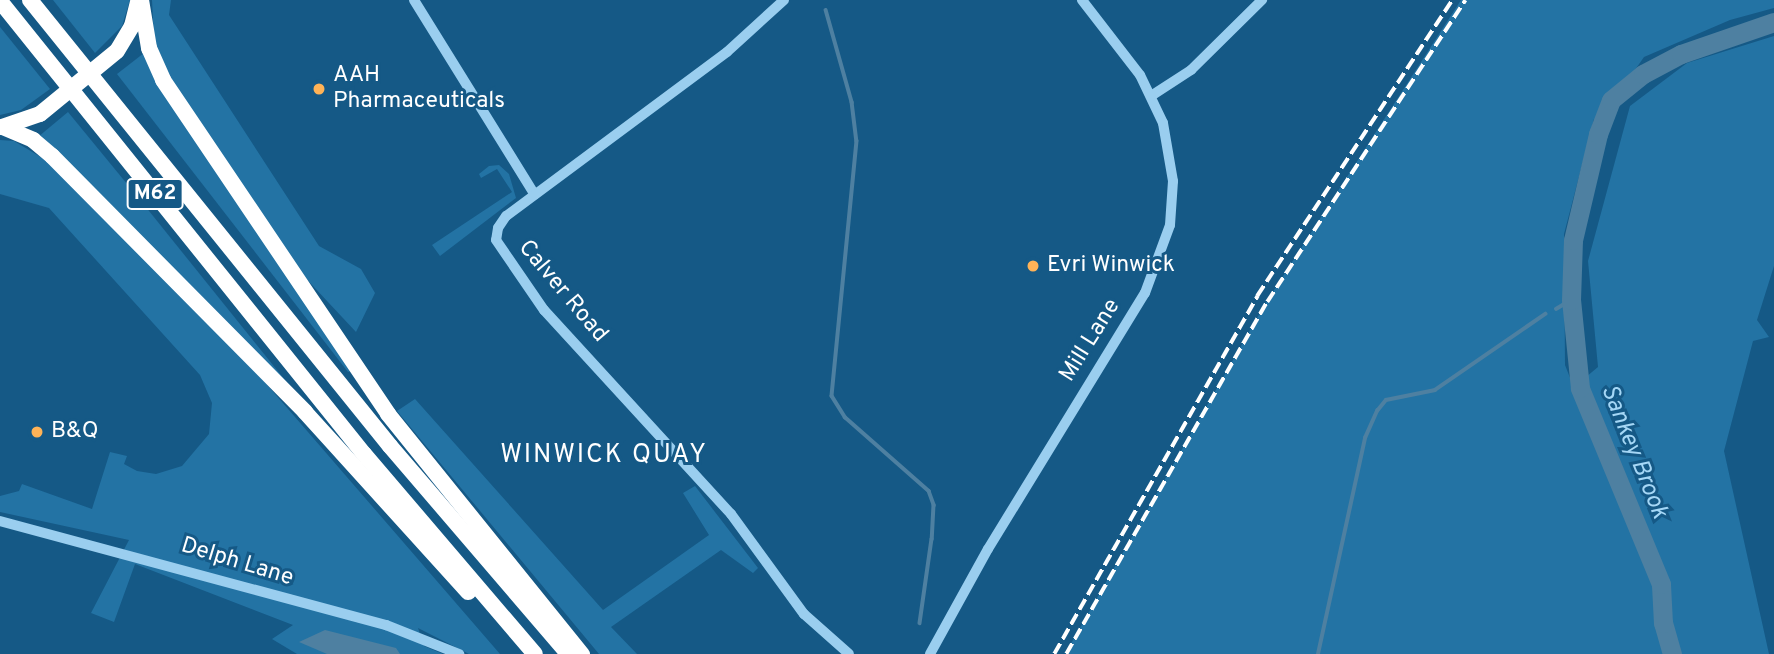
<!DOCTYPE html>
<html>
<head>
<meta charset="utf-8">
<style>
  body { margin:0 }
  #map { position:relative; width:1774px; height:654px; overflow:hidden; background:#155986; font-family:Overpass,sans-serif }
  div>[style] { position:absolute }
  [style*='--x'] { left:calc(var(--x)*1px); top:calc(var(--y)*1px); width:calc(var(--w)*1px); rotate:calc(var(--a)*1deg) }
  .green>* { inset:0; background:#2373a4 }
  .water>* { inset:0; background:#4e80a1 }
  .stream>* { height:3.5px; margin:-1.75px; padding:0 1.75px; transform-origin:1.75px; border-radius:1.75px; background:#4e80a1 }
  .river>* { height:19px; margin:-9.5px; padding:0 9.5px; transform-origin:9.5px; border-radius:9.5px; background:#4e80a1 }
  .minor>* { height:10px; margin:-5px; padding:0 5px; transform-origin:5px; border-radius:5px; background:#9aceef }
  .highway>* { height:16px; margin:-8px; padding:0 8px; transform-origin:8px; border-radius:8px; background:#fff }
  .rail>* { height:3.5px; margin-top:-1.75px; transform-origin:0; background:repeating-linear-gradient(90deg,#fff 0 12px,transparent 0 17px) }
  .highway-bridge>* { height:16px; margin:-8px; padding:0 8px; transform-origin:8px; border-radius:8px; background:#fff }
  .dots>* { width:19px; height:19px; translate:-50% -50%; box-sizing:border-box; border:4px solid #155986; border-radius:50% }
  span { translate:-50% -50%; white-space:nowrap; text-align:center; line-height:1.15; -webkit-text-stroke:6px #155986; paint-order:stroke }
  .shield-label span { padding:2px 5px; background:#155986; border:2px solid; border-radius:5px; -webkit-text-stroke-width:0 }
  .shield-label { font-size:21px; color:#fff; font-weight:700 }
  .poi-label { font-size:23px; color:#fff }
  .left { translate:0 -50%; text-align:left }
  .street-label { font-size:23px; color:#fff }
  .water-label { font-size:24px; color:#a5d7f6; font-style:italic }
  .quarter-label { font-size:26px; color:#fff; letter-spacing:2px }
</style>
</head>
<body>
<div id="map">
  <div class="green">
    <i style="clip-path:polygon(53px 0,130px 0,122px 26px,95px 53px)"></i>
    <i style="clip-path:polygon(152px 0,171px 0,169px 15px,319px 246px,361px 269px,375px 293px,356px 332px,299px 271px,170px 77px,154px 40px)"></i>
    <i style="clip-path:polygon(1461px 0,1774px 0,1774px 8px,1730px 20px,1644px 57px,1598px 123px,1594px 119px,1564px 234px,1565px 365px,1611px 482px,1586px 377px,1598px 367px,1588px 261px,1630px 106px,1687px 63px,1774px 36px,1774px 266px,1757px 320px,1769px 337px,1753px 341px,1724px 451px,1769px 654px,1065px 654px,1265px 304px)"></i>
    <i style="clip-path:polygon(0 27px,50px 89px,21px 110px,0 115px)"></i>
    <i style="clip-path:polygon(144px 53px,352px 371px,348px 372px,117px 74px)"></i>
    <i style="clip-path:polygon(68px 112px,141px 201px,301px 400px,38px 137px)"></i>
    <i style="clip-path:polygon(0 140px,14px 141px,49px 162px,263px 380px,500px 654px,469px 654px,418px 628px,424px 646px,443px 654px,297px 654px,272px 639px,293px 625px,135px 564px,114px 622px,91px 613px,129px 540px,0 512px,0 496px,19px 491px,22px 484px,92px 509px,110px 452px,127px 456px,124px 464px,137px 471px,156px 474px,182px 466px,209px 434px,212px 403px,200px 375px,49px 208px,0 194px)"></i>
    <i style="clip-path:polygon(489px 166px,499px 165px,509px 174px,516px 198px,440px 256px,432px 245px,512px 192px,497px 169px,481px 178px,479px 174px)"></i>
    <i style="clip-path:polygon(415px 399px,603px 610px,709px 535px,683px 493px,695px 486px,758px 568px,753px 573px,721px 550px,611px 627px,637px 654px,599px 654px,397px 411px)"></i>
  </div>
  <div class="water">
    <i style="clip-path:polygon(325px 630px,396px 648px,400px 654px,327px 654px,299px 642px)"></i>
  </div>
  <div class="stream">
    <i style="--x:826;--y:10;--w:96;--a:74.2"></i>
    <i style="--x:852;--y:102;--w:39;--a:83"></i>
    <i style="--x:857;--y:141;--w:256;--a:95.6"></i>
    <i style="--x:832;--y:396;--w:25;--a:58"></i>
    <i style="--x:845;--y:417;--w:112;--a:41.4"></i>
    <i style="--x:929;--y:491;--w:15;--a:70"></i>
    <i style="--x:934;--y:505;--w:34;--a:93"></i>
    <i style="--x:932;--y:539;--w:85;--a:98.1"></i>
    <i style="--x:1556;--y:309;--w:17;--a:-31"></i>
    <i style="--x:1318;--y:654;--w:221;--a:-77.7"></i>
    <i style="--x:1365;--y:438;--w:30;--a:-66"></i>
    <i style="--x:1377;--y:411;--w:14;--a:-51"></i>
    <i style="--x:1386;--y:400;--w:50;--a:-11.5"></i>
    <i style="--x:1435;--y:390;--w:134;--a:-34.6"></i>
  </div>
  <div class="river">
    <i style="--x:1672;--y:654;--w:32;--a:-106"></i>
    <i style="--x:1663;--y:623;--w:39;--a:-93"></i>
    <i style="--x:1661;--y:584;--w:212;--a:-112.5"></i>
    <i style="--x:1580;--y:388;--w:88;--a:-95.8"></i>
    <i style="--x:1571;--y:300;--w:60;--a:-88.1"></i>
    <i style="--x:1573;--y:240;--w:109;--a:-76.7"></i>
    <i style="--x:1598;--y:134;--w:36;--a:-69"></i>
    <i style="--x:1611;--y:100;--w:41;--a:-39.1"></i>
    <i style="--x:1643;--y:74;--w:43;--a:-27.8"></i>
    <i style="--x:1681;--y:54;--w:98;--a:-19"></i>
  </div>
  <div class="minor">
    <i style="--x:414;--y:0;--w:229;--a:58.2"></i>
    <i style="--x:784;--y:0;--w:77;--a:137.6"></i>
    <i style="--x:727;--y:52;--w:275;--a:143.4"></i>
    <i style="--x:506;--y:216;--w:14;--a:124"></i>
    <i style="--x:498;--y:228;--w:12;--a:99"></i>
    <i style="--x:496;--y:240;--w:85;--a:55.6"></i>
    <i style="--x:544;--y:310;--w:277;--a:47.5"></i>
    <i style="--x:731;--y:514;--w:124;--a:53.9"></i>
    <i style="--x:804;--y:614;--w:60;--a:41.6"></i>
    <i style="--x:1151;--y:96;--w:48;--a:-33"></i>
    <i style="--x:1191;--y:70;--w:100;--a:-44.6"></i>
    <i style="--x:0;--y:521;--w:400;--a:15.1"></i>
    <i style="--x:386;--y:625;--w:79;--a:21.7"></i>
    <i style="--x:930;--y:654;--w:120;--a:-61.1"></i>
    <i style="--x:988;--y:549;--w:300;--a:-58.5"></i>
    <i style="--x:1145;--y:293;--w:72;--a:-69.8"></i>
    <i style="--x:1170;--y:225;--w:44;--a:-86.1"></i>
    <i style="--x:1173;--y:181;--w:59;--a:-99.8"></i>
    <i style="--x:1163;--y:123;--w:53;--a:-115.6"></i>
    <i style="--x:1140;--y:75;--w:95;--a:-127.7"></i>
  </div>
  <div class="highway">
    <i style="--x:30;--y:0;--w:573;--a:51.09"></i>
    <i style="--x:390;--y:446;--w:274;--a:49.4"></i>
    <i style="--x:141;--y:0;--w:49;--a:80.5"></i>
    <i style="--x:149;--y:48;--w:35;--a:66"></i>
    <i style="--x:163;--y:80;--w:403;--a:56"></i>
    <i style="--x:388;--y:414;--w:309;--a:51.1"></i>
    <i style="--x:0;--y:1;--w:581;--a:51.22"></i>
    <i style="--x:364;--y:454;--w:263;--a:49.5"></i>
    <i style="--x:117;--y:51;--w:29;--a:-59"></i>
    <i style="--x:132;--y:26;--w:25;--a:-76"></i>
    <i style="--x:2;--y:127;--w:40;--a:-18.9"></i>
    <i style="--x:3;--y:127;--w:33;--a:23"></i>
    <i style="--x:33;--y:140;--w:25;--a:40"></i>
    <i style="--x:52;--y:156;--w:360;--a:45.3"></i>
    <i style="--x:305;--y:412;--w:243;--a:47.8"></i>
  </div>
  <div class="rail">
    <i style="--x:1054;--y:654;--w:412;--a:-60.4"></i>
    <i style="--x:1257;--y:296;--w:354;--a:-56.6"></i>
    <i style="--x:1066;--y:654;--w:405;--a:-60.3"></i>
    <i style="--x:1267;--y:302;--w:361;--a:-56.7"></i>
  </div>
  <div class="highway-bridge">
    <i style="--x:40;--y:114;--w:99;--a:-39.3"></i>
  </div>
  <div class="dots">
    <i style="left:319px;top:89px;background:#ffb357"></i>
    <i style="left:1033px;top:266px;background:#ffb357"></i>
    <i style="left:37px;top:432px;background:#ffb357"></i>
  </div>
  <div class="shield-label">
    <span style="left:155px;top:194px">M62</span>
  </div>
  <div class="poi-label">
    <span class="left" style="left:333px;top:89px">AAH<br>Pharmaceuticals</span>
    <span class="left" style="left:1047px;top:266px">Evri Winwick</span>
    <span class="left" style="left:51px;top:432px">B&amp;Q</span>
  </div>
  <div class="street-label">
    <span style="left:562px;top:292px;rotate:50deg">Calver Road</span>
    <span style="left:1091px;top:341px;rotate:-58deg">Mill Lane</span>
    <span style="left:237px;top:563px;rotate:17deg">Delph Lane</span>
  </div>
  <div class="water-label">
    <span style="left:1633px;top:452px;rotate:68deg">Sankey Brook</span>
  </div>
  <div class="quarter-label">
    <span style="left:604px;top:456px">WINWICK QUAY</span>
  </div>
</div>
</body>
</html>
